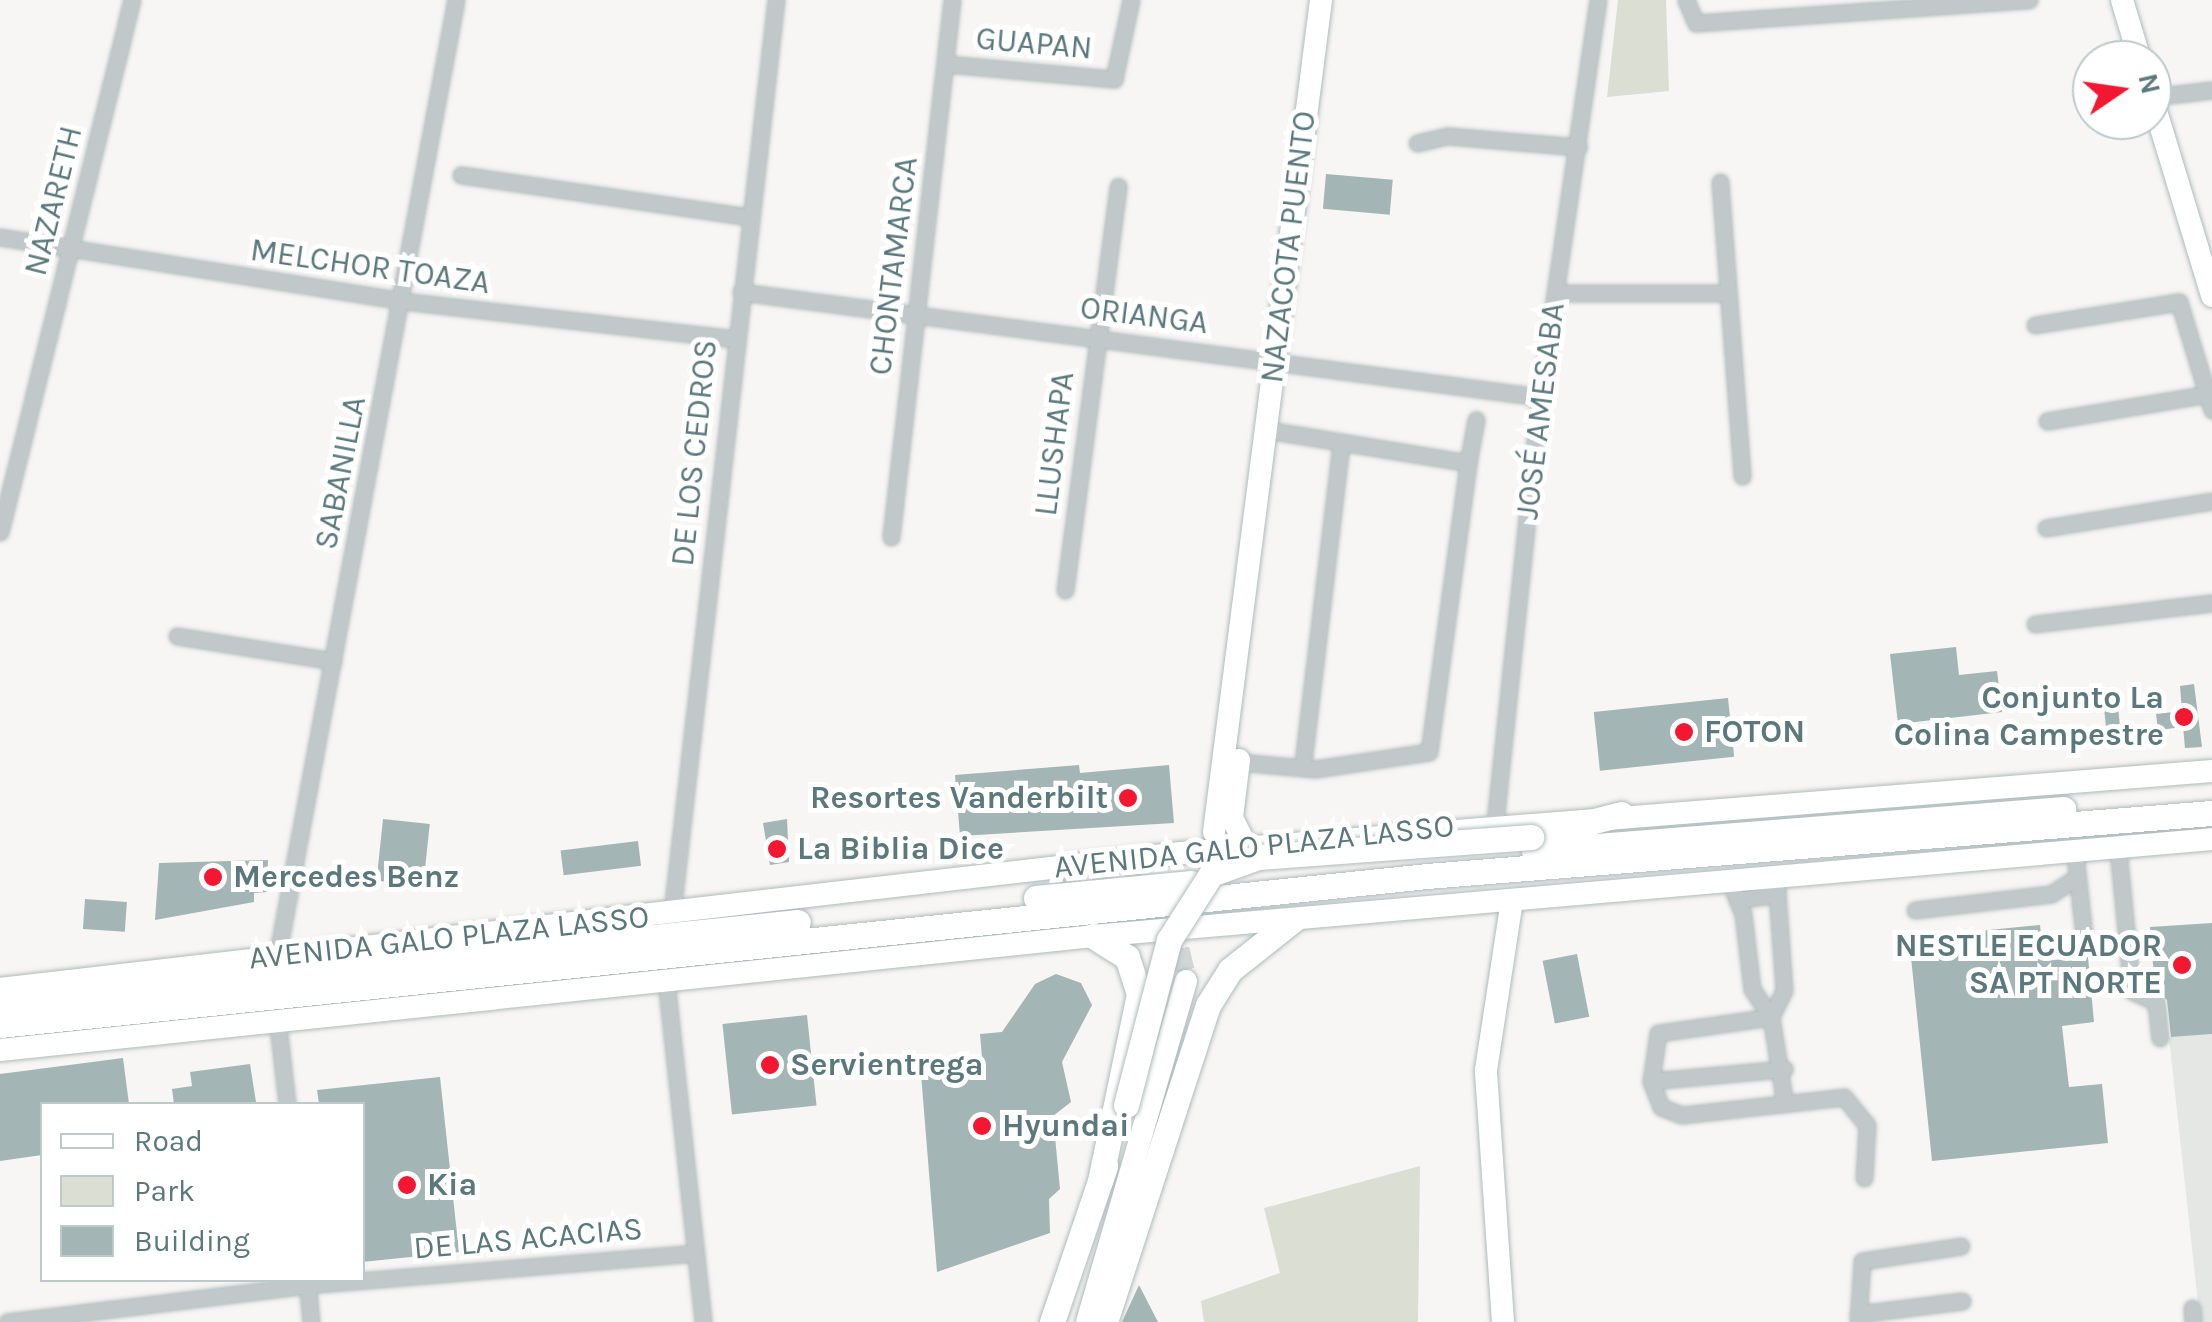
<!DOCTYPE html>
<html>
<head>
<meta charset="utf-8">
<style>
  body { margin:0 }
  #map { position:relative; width:2212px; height:1322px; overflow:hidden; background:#f8f6f4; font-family:Karla,sans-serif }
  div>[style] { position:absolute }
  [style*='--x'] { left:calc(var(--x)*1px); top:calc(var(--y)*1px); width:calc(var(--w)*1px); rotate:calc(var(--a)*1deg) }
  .built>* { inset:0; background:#e5e7e5 }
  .green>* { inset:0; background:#daded3 }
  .building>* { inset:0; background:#a3b5b5; transform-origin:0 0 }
  .secondary-tunnel>* { height:22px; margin-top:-11px; transform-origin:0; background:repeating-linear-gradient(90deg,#d1d7d6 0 22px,transparent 0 33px) }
  .roads { filter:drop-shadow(0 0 2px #afbbbc) drop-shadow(0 0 2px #afbbbc) }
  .street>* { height:15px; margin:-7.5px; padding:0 7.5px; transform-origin:7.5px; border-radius:7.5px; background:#c0c8c9 }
  .secondary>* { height:22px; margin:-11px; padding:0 11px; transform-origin:11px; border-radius:11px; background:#fff }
  .primary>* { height:25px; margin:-12.5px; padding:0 12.5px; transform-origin:12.5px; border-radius:12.5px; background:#fff }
  .bridges { filter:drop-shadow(0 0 2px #b1bbbc) drop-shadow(0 0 2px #b1bbbc) }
  .primary-bridge>* { height:25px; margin:-12.5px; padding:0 12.5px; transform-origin:12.5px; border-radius:12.5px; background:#fff }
  .dots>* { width:28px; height:28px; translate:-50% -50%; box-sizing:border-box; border:5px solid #fff; border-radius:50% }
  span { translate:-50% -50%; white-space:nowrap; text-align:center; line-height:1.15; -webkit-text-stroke:10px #fff; paint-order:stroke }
  .street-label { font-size:32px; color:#5b797c }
  .poi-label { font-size:32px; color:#5b797c; font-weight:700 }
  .right { translate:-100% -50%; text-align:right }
  .left { translate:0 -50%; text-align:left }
  .legend { position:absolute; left:40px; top:1102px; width:325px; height:180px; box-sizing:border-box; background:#fff; border:2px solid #bdc9cb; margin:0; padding:12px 18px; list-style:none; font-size:30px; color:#5b797c }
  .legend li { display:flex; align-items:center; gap:20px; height:50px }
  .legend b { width:50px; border:2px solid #bdc9cb }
  .north { position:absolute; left:2072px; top:40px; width:100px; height:100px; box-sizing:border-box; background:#fff; border:2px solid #bdc9cb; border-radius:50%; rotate:77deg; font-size:28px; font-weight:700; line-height:40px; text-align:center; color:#5b797c }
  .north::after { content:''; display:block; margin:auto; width:35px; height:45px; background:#f41732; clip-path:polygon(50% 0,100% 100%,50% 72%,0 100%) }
</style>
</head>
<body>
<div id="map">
  <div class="built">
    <i style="clip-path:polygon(2212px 1034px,2212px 1322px,2200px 1322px,2169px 1037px)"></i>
  </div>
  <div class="green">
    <i style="clip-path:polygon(1618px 0,1666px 0,1669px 91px,1607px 97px)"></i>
    <i style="clip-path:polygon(1420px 1166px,1418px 1322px,1204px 1322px,1201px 1301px,1280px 1273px,1264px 1208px)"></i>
  </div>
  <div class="building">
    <i style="left:1326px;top:174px;width:67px;height:35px;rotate:5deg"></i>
    <i style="clip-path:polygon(1956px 647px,1959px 675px,1997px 671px,2002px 712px,1898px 724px,1890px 654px)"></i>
    <i style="clip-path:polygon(2194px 684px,2202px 747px,2185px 748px,2183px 727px,2158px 730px,2156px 714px,2182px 711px,2180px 686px)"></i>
    <i style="left:2116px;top:688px;width:40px;height:14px;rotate:84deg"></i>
    <i style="left:1728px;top:698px;width:59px;height:135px;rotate:84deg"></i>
    <i style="clip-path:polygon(1079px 765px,1080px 773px,1169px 765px,1174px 823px,960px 836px,955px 775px)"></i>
    <i style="left:383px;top:819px;width:47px;height:62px;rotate:6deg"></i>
    <i style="clip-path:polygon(787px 819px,789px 862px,770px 865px,763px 823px)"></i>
    <i style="left:638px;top:841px;width:25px;height:78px;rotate:83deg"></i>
    <i style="clip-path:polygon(268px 860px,267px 892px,254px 893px,254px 902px,155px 920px,159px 863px)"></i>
    <i style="left:85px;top:899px;width:42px;height:30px;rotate:4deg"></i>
    <i style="clip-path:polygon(2212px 923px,2212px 1034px,2171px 1037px,2167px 1000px,2155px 989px,2150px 927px)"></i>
    <i style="clip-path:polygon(2040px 925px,2044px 961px,2088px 957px,2094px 1022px,2062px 1026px,2069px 1087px,2102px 1084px,2108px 1143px,1932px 1161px,1909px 938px)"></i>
    <i style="left:1577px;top:954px;width:64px;height:35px;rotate:79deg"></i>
    <i style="clip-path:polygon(1056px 974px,1081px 983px,1092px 1005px,1062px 1062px,1071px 1102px,1053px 1116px,1060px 1189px,1049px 1199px,1050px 1233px,937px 1272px,921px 1074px,983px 1069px,980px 1034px,1002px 1032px,1035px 984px)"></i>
    <i style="left:807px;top:1015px;width:91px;height:85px;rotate:84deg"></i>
    <i style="clip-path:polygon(123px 1058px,129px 1104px,42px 1104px,42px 1155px,0 1161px,0 1074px)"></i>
    <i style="clip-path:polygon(250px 1064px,256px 1102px,174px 1104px,172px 1089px,192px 1086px,190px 1072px)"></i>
    <i style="clip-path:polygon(440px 1077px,459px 1252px,362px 1262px,362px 1104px,319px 1104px,317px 1090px)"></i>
    <i style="clip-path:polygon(1139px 1285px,1158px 1322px,1122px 1322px)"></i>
  </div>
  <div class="secondary-tunnel">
    <i style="--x:1059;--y:879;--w:83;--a:1.4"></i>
    <i style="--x:1171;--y:917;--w:66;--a:76.8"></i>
  </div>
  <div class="roads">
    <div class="street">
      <i style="--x:1686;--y:0;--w:25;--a:67"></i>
      <i style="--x:1696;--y:23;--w:334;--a:-4"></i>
      <i style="--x:945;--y:64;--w:170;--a:5.1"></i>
      <i style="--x:1114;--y:79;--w:81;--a:-77.9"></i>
      <i style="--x:2152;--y:97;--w:60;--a:-6.7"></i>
      <i style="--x:1417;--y:143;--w:32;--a:-13"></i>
      <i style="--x:1448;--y:136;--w:131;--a:4.8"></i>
      <i style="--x:461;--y:175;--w:290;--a:8.3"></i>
      <i style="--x:1720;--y:182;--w:295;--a:85.7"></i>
      <i style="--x:0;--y:237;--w:407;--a:9"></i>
      <i style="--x:402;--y:301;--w:335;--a:6.5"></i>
      <i style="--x:741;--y:292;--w:806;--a:7.49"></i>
      <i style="--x:1556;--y:293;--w:170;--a:0"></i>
      <i style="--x:2035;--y:325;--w:146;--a:-9.1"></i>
      <i style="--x:2179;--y:302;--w:113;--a:73"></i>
      <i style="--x:2047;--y:421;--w:163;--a:-9.5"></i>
      <i style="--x:1267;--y:430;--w:204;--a:9.3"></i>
      <i style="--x:1468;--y:463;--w:44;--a:-79.5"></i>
      <i style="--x:2046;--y:528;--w:168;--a:-9.2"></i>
      <i style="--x:0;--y:532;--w:548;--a:-76.07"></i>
      <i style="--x:891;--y:537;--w:540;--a:-83.52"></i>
      <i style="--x:1065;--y:590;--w:407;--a:-82.5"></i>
      <i style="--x:2035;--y:624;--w:178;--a:-6.8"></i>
      <i style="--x:177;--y:636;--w:158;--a:9.1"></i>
      <i style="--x:1239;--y:762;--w:76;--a:5.3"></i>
      <i style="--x:1315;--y:769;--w:115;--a:-8.5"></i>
      <i style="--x:1429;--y:752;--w:292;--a:-82.3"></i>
      <i style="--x:1303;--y:763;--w:323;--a:-83.2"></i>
      <i style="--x:1495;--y:823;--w:428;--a:-84"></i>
      <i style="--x:1540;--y:397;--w:401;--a:-81.7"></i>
      <i style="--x:2118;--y:849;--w:143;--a:84.4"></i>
      <i style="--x:2132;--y:991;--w:26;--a:25"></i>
      <i style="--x:2156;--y:1002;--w:36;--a:84"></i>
      <i style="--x:2075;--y:854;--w:92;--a:83.7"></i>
      <i style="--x:1730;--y:882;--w:35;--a:68"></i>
      <i style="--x:1743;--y:914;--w:76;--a:83.2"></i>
      <i style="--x:1752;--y:989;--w:34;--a:56"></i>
      <i style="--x:1771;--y:1017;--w:88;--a:80.9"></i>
      <i style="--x:1737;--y:900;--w:41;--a:-8.3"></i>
      <i style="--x:1915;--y:910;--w:137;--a:-6.7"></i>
      <i style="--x:2051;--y:894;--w:31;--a:-33"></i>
      <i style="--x:672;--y:913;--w:919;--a:-83.5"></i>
      <i style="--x:277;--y:957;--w:974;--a:-79.41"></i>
      <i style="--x:666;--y:980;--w:344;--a:83.8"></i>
      <i style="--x:277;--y:1017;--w:88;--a:83.4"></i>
      <i style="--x:1771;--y:1017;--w:114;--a:171.9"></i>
      <i style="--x:1658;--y:1033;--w:49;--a:98.3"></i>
      <i style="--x:1651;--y:1081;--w:28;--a:69"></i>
      <i style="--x:1661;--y:1107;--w:22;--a:21"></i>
      <i style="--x:1682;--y:1115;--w:163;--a:-6.3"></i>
      <i style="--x:1844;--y:1097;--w:36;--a:51"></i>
      <i style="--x:1867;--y:1125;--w:53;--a:93.2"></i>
      <i style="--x:1771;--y:1017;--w:30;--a:-64"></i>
      <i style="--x:1784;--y:990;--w:111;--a:-94.1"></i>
      <i style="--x:1651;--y:1081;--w:134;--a:-5.2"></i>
      <i style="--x:307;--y:1280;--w:42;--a:84.6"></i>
      <i style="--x:2192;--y:1308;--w:14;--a:86"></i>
      <i style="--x:1858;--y:1314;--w:105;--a:-7.1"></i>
      <i style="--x:7;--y:1322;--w:303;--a:-7"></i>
      <i style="--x:308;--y:1285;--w:389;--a:-4.7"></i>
      <i style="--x:1858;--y:1322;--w:61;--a:-86.2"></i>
      <i style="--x:1862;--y:1261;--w:100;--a:-8.6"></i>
    </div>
    <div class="secondary">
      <i style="--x:2122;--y:0;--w:63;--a:73.3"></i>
      <i style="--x:2152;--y:98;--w:207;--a:73.1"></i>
      <i style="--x:1239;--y:760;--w:58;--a:96.9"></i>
      <i style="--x:1232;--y:818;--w:33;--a:63"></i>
      <i style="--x:1214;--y:832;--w:839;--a:-82.67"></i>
      <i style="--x:0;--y:989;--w:1189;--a:-6.57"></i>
      <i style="--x:1181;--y:853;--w:1034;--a:-4.55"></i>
      <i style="--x:0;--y:1050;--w:1099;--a:-5.95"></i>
      <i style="--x:1093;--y:936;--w:1123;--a:-4.95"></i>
      <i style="--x:1087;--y:1322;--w:355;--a:-73.8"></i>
      <i style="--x:1503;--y:1322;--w:253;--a:-93.9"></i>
      <i style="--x:1486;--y:1070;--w:172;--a:-81.3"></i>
    </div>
    <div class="primary">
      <i style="--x:1531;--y:837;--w:93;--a:-14.3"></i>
      <i style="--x:1534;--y:851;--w:531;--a:-4.54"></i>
      <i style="--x:1036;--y:898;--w:156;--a:-5.5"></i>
      <i style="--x:1093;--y:936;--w:40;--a:32"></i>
      <i style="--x:1127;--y:957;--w:39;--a:72"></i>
      <i style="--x:1139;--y:994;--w:191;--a:101.8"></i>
      <i style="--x:0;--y:1005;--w:802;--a:-5.94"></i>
      <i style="--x:0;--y:1025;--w:1435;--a:-5.96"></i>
      <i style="--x:1427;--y:876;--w:788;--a:-4.59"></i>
      <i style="--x:1052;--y:1322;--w:165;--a:-71.2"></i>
      <i style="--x:1105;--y:1322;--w:333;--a:-72"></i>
      <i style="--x:1208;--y:1005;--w:41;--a:-57.8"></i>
      <i style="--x:1230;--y:970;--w:80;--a:-38.4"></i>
    </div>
  </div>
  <div class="bridges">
    <div class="primary-bridge">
      <i style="--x:1126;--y:1105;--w:171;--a:-75.4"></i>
      <i style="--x:1169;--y:940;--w:78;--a:-57.5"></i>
      <i style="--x:1211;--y:874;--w:50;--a:-19.9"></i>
      <i style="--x:1258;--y:857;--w:274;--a:-4.2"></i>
    </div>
  </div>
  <div class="dots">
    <i style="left:2184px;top:717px;background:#f41732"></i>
    <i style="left:1684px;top:732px;background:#f41732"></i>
    <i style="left:1128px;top:798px;background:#f41732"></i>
    <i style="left:777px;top:849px;background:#f41732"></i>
    <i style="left:213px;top:877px;background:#f41732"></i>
    <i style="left:2182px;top:965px;background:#f41732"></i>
    <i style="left:770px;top:1065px;background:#f41732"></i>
    <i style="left:982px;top:1126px;background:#f41732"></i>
    <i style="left:407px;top:1185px;background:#f41732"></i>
  </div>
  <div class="street-label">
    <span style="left:1034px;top:44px;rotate:5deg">GUAPAN</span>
    <span style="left:54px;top:201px;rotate:-76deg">NAZARETH</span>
    <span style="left:1289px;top:247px;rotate:-83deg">NAZACOTA PUENTO</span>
    <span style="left:894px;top:266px;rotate:-83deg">CHONTAMARCA</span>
    <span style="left:370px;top:267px;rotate:8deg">MELCHOR TOAZA</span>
    <span style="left:1144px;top:316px;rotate:7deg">ORIANGA</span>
    <span style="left:1541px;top:411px;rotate:-83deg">JOSÉ AMESABA</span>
    <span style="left:1055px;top:444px;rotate:-83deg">LLUSHAPA</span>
    <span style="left:695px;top:453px;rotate:-84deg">DE LOS CEDROS</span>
    <span style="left:341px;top:473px;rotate:-79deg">SABANILLA</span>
    <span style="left:1254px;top:847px;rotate:-6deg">AVENIDA GALO PLAZA LASSO</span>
    <span style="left:449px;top:938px;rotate:-6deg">AVENIDA GALO PLAZA LASSO</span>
    <span style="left:528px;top:1239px;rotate:-5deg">DE LAS ACACIAS</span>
  </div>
  <div class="poi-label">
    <span class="right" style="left:2164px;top:717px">Conjunto La<br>Colina Campestre</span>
    <span class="left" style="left:1704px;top:732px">FOTON</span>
    <span class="right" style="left:1108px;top:798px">Resortes Vanderbilt</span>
    <span class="left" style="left:797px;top:849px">La Biblia Dice</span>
    <span class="left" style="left:233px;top:877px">Mercedes Benz</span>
    <span class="right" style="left:2162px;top:965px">NESTLE ECUADOR<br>SA PT NORTE</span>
    <span class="left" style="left:790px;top:1065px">Servientrega</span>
    <span class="left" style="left:1002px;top:1126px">Hyundai</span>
    <span class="left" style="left:427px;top:1185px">Kia</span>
  </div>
  <ul class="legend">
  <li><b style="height:12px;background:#fff"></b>Road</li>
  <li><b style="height:28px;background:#daded3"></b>Park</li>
  <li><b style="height:28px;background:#a3b5b5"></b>Building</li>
  </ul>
  <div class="north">N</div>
</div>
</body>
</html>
